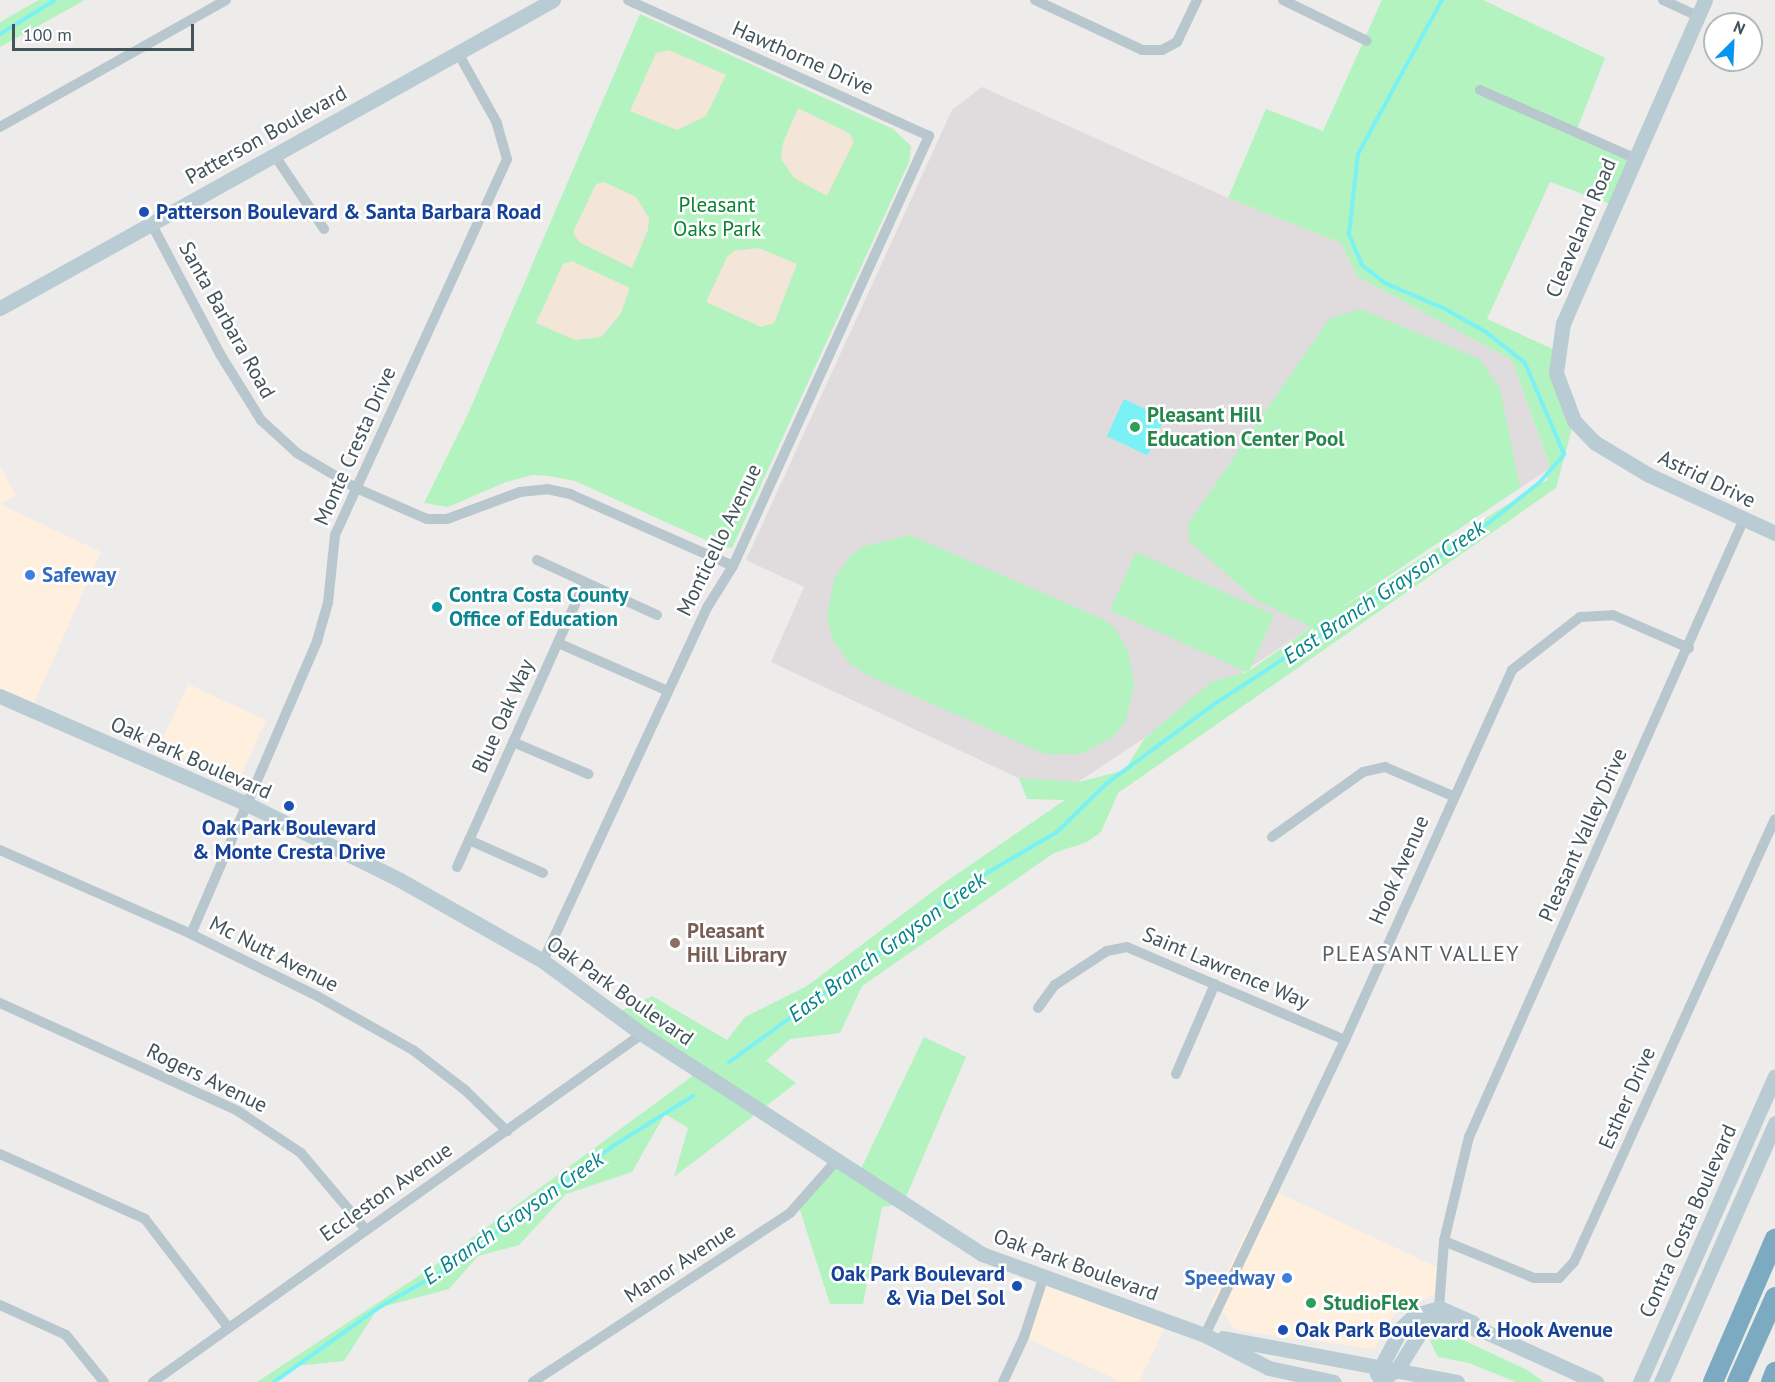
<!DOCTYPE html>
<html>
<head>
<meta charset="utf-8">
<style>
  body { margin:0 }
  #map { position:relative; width:1775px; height:1382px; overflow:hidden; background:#eeebeb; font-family:"PT Sans",sans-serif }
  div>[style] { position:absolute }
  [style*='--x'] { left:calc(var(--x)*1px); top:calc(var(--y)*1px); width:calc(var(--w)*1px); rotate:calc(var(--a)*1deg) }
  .commercial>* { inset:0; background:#feefdf }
  .education>* { inset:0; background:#e0dbdd }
  .green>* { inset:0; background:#b2f3bf }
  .sand>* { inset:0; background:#f3e6d8 }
  .water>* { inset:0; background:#7af2f5; transform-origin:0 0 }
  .stream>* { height:4px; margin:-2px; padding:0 2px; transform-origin:2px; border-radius:2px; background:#7af2f5 }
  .street>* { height:10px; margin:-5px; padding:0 5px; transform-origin:5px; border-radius:5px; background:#b7c7cd }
  .secondary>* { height:15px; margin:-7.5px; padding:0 7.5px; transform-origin:7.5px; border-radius:7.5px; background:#b9ccd4 }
  .highway>* { height:20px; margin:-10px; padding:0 10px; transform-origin:10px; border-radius:10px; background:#7caac1 }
  .dots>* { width:16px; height:16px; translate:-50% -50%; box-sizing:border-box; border:3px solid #fff; border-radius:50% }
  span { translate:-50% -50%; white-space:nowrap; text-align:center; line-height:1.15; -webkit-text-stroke:5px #fff; paint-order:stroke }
  .street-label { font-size:21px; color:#42535a }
  .park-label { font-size:21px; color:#0c8232 }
  .transit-label { font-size:21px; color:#164399; font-weight:700 }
  .left { translate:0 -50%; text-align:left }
  .right { translate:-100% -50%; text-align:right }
  .leisure-label { font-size:21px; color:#27864d; font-weight:700 }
  .shop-label { font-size:21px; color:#366cbe; font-weight:700 }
  .culture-label { font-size:21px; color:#0d838f; font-weight:700 }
  .education-label { font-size:21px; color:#785e54; font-weight:700 }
  .water-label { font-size:22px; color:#048488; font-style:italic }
  .neighbourhood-label { font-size:22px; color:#575d61; letter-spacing:1.5px }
  .north { position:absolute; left:1703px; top:12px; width:60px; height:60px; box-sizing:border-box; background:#fff; border:2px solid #b3babd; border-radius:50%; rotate:24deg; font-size:16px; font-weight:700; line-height:24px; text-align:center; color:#42535a }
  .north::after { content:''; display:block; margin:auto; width:21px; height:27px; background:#0595ee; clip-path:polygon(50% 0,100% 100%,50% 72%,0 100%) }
  .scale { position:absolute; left:12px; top:24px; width:182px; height:27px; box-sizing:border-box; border:3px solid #42535a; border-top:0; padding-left:8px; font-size:18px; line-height:21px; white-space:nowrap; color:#42535a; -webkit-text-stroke:4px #fff; paint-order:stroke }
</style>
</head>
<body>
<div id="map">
  <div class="commercial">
    <i style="clip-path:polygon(0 466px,16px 496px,0 504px)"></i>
    <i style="clip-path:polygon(0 504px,101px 552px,31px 710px,0 696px)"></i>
    <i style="clip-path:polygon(188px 684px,266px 720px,239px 780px,231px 780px,159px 747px)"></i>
    <i style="clip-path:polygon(1268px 1188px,1437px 1267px,1436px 1294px,1396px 1312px,1374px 1349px,1235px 1330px,1224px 1313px,1210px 1306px)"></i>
    <i style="clip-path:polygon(1043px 1279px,1168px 1321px,1139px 1382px,1122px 1382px,1024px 1337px)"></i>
  </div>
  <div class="education">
    <i style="clip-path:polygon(982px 87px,1228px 198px,1341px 243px,1358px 277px,1512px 360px,1550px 468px,1057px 796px,771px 662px,804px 587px,746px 560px,952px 110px)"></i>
  </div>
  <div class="green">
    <i style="clip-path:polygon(39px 0,85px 0,0 47px,0 22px)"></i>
    <i style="clip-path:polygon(1382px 0,1483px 0,1605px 58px,1576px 132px,1634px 158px,1613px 205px,1550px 182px,1487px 319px,1557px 351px,1574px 421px,1556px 488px,1118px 793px,1101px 832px,1087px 842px,1054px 853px,862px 986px,840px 1033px,790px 1039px,766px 1061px,796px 1083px,674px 1177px,688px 1128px,665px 1114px,632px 1172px,566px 1194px,519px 1245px,478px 1256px,449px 1289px,378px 1308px,344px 1361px,294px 1366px,274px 1382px,257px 1382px,434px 1266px,698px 1072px,615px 1014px,652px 996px,727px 1040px,745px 1017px,807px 986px,944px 883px,1065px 800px,1027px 799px,1019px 778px,1079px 782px,1125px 770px,1144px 739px,1211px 682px,1247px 672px,1110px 610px,1136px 552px,1274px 615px,1249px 671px,1311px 627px,1256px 600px,1189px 541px,1188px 524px,1329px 319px,1360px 309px,1480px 359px,1500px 389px,1520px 488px,1333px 613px,1547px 480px,1550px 467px,1512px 360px,1358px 277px,1341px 243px,1228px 198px,1266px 109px,1323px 131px)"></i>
    <i style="clip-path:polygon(640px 14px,893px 129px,911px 146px,909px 162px,732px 548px,721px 547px,575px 481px,549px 476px,532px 475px,506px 482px,448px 507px,424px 503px,468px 414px)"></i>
    <i style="clip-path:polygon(910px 535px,1100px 618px,1114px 627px,1128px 651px,1134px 684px,1126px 720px,1113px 737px,1081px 754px,1045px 754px,867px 675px,849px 663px,833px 640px,827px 617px,834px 579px,851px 555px,865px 546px)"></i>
    <i style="clip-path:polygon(924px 1037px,966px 1057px,903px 1204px,882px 1207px,863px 1304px,830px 1304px,798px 1204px,836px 1161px,858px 1175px)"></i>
    <i style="clip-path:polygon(1444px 1331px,1527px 1370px,1544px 1382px,1516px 1382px,1469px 1363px,1438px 1357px,1430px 1341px)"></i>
  </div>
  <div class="sand">
    <i style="clip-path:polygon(669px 50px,726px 75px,706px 116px,677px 130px,630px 111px,656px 53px)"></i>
    <i style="clip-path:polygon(798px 108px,849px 133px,854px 142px,827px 196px,794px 178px,781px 159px,783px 143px)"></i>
    <i style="clip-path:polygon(604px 182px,636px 197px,649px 218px,648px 230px,632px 268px,579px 242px,573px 232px,596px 184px)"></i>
    <i style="clip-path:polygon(759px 248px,797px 264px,774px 323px,761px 327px,706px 302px,727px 257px,734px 251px)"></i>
    <i style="clip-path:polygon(572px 261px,630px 288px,620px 315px,601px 337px,575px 340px,536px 323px,563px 264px)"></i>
  </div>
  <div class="water">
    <i style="left:1124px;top:399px;width:45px;height:41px;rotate:25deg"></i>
  </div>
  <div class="stream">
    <i style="--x:0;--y:34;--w:65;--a:-31.7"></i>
    <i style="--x:729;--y:1062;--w:193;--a:-35.9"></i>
    <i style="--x:885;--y:949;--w:92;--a:-39.2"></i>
    <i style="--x:956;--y:891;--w:117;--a:-30.3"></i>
    <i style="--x:1057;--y:832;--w:69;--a:-44.4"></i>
    <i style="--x:1106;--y:784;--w:137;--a:-36.4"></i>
    <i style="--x:1216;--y:703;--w:312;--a:-33.2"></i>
    <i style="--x:1477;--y:532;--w:80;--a:-38.4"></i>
    <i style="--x:1540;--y:482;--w:37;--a:-49"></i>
    <i style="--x:1564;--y:454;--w:99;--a:-113.2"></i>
    <i style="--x:1525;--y:363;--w:50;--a:-141.5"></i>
    <i style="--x:1486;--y:332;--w:49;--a:-150.8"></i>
    <i style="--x:1443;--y:308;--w:63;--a:-156.7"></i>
    <i style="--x:1385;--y:283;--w:29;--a:-142"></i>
    <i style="--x:1362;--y:265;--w:34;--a:-113"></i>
    <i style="--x:1349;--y:234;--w:81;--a:-83.6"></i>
    <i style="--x:1358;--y:154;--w:175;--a:-61.4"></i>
    <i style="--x:274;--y:1382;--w:128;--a:-35.4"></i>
    <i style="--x:378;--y:1308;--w:79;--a:-29.5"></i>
    <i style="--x:447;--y:1269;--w:210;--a:-36.5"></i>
    <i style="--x:616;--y:1144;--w:91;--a:-31.9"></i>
  </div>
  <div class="street">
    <i style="--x:1035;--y:0;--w:118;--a:25"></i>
    <i style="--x:1142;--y:50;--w:20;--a:0"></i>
    <i style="--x:1162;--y:50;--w:17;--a:-28"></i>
    <i style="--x:1177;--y:42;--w:47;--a:-64.5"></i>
    <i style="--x:1283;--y:0;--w:93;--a:26"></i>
    <i style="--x:1663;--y:0;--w:38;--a:25"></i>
    <i style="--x:1480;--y:90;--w:168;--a:23.8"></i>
    <i style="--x:0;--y:127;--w:259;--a:-29.3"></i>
    <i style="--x:275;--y:156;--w:88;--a:56.1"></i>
    <i style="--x:151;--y:223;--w:148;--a:62.2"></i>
    <i style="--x:220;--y:354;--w:78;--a:58.2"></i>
    <i style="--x:261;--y:420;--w:49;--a:42.5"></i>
    <i style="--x:297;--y:453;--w:69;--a:30.7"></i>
    <i style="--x:356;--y:488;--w:77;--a:23.6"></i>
    <i style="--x:427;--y:519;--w:20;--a:0"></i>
    <i style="--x:447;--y:519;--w:78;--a:-20.3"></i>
    <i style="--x:520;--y:492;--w:27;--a:-6"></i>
    <i style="--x:547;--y:489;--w:24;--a:12"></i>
    <i style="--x:570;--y:494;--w:178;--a:23.8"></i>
    <i style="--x:537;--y:560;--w:132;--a:24.6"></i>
    <i style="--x:558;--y:643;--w:120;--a:23.6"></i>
    <i style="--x:513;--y:742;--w:82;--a:23.1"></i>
    <i style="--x:1272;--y:837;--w:112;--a:-35.5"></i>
    <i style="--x:1363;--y:772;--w:23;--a:-13"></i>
    <i style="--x:1385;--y:767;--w:74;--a:23.1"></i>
    <i style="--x:469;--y:840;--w:81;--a:24"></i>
    <i style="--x:0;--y:850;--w:209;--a:23.7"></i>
    <i style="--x:191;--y:934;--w:140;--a:26.2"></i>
    <i style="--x:317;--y:996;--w:110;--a:29.4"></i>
    <i style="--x:413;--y:1050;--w:66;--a:37.6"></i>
    <i style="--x:465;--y:1090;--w:59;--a:44.3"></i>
    <i style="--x:457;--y:867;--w:312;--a:-65.8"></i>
    <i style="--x:191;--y:934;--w:319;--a:-66.7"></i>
    <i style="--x:317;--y:641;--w:40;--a:-74"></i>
    <i style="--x:328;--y:603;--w:68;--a:-84.1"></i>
    <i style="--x:335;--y:535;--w:413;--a:-65.4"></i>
    <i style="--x:507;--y:159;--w:37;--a:-106"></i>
    <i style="--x:497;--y:123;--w:82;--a:-119.1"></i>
    <i style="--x:543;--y:961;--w:391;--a:-65.1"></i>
    <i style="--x:708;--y:606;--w:47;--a:-58"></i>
    <i style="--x:733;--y:566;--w:473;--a:-65.5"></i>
    <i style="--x:929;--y:136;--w:330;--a:-155.7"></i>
    <i style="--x:0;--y:1003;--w:261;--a:24.4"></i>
    <i style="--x:238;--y:1111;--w:76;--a:33.7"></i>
    <i style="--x:301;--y:1153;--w:101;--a:49.8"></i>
    <i style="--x:1038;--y:1008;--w:29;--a:-54"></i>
    <i style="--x:1055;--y:985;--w:62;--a:-33.2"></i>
    <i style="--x:1107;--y:951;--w:20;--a:-11"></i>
    <i style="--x:1127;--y:947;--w:237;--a:23.1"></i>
    <i style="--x:1176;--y:1074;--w:98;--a:-66.6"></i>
    <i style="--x:0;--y:1154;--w:159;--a:24.1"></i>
    <i style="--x:145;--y:1219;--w:136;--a:52.5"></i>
    <i style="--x:1444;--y:1241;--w:97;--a:22.3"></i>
    <i style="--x:1534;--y:1278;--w:25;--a:0"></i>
    <i style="--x:1559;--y:1278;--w:22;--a:-47"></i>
    <i style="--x:1574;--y:1262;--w:486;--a:-65.6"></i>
    <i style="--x:0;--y:1305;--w:72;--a:24.4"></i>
    <i style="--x:66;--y:1335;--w:60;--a:51"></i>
    <i style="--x:1439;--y:1308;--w:67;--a:-85.7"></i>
    <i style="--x:1444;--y:1241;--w:107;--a:-76.5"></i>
    <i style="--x:1469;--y:1137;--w:674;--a:-66.02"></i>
    <i style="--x:1205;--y:1335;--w:327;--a:-64.6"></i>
    <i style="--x:1345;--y:1040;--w:406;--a:-65.7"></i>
    <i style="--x:1512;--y:670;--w:86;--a:-37.9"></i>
    <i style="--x:1580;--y:617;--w:33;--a:-3"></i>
    <i style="--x:1613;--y:615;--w:83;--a:23.5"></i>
    <i style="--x:153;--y:1382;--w:600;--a:-35.44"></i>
    <i style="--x:533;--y:1382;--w:308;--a:-33.3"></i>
    <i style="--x:790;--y:1213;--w:69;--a:-48.5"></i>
    <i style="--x:1003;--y:1382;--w:50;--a:-65"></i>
    <i style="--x:1024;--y:1337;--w:61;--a:-71.9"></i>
  </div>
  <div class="secondary">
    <i style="--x:1705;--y:0;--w:353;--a:113.7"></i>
    <i style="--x:1563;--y:323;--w:50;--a:98"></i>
    <i style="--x:1556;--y:373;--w:51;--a:69.4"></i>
    <i style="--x:1574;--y:421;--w:29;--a:46"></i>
    <i style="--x:1594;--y:442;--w:64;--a:31"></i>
    <i style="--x:1649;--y:475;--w:139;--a:24.7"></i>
    <i style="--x:0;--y:308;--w:633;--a:-29.12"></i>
    <i style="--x:0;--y:696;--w:270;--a:23.6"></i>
    <i style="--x:247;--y:804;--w:171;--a:26.4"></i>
    <i style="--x:400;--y:880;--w:164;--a:29.5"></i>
    <i style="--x:543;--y:961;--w:123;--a:36.4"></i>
    <i style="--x:642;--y:1034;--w:405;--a:32.9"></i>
    <i style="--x:982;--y:1254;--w:237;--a:20"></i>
    <i style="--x:1205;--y:1335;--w:72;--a:27.3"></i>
    <i style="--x:1269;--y:1368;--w:66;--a:12.2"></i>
    <i style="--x:1223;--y:1338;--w:238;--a:10.6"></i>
    <i style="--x:1377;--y:1374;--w:53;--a:-62"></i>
    <i style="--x:1402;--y:1327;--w:18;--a:-43"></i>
    <i style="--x:1415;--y:1315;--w:26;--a:-16"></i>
    <i style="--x:1440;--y:1308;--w:36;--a:24"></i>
    <i style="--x:1380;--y:1382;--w:23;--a:-38"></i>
    <i style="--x:1398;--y:1368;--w:49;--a:-58.2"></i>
    <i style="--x:1424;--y:1326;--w:22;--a:-13"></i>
    <i style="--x:1445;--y:1321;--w:42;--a:15"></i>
    <i style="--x:1486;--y:1332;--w:121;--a:24.4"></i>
    <i style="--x:1640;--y:1382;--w:334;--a:-66.2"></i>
    <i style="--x:1661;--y:1382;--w:283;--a:-66.2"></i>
  </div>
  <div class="highway">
    <i style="--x:1713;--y:1382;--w:156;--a:-66.6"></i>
    <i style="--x:1737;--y:1382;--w:93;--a:-65.9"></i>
    <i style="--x:1771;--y:1382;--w:11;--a:-68"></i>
  </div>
  <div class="dots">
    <i style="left:144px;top:212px;background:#1a4fb4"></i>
    <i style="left:1135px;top:427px;background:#2e9e5b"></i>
    <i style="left:30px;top:575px;background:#3f7fe0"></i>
    <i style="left:437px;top:607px;background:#0f9aa8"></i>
    <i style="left:289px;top:806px;background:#1a4fb4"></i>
    <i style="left:675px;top:943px;background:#8d6e63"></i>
    <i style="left:1287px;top:1278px;background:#3f7fe0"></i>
    <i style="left:1017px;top:1286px;background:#1a4fb4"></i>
    <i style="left:1311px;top:1303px;background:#2e9e5b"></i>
    <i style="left:1283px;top:1330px;background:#1a4fb4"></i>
  </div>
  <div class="street-label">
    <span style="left:803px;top:58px;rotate:24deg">Hawthorne Drive</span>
    <span style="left:266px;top:135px;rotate:-29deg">Patterson Boulevard</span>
    <span style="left:1581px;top:228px;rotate:-67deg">Cleaveland Road</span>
    <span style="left:227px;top:320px;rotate:61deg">Santa Barbara Road</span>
    <span style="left:355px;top:446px;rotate:-66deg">Monte Cresta Drive</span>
    <span style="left:1707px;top:479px;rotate:26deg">Astrid Drive</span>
    <span style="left:719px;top:540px;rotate:-64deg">Monticello Avenue</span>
    <span style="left:503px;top:716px;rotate:-66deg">Blue Oak Way</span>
    <span style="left:191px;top:758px;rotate:24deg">Oak Park Boulevard</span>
    <span style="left:1583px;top:835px;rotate:-66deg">Pleasant Valley Drive</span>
    <span style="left:1399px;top:870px;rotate:-66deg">Hook Avenue</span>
    <span style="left:274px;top:954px;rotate:27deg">Mc Nutt Avenue</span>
    <span style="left:1226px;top:968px;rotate:23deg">Saint Lawrence Way</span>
    <span style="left:620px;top:991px;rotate:35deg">Oak Park Boulevard</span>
    <span style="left:207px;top:1078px;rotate:26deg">Rogers Avenue</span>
    <span style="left:1627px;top:1098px;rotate:-66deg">Esther Drive</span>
    <span style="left:386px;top:1192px;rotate:-35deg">Eccleston Avenue</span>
    <span style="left:1688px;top:1221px;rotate:-66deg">Contra Costa Boulevard</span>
    <span style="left:680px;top:1263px;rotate:-33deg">Manor Avenue</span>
    <span style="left:1076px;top:1265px;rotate:20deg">Oak Park Boulevard</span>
  </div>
  <div class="park-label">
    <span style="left:717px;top:217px">Pleasant<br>Oaks Park</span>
  </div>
  <div class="transit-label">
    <span class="left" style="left:156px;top:212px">Patterson Boulevard &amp; Santa Barbara Road</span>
    <span style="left:289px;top:840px">Oak Park Boulevard<br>&amp; Monte Cresta Drive</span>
    <span class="right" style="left:1005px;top:1286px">Oak Park Boulevard<br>&amp; Via Del Sol</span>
    <span class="left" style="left:1295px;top:1330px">Oak Park Boulevard &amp; Hook Avenue</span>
  </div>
  <div class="leisure-label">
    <span class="left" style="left:1147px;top:427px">Pleasant Hill<br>Education Center Pool</span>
    <span class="left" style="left:1323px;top:1303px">StudioFlex</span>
  </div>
  <div class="shop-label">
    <span class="left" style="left:42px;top:575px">Safeway</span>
    <span class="right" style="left:1275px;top:1278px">Speedway</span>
  </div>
  <div class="culture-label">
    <span class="left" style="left:449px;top:607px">Contra Costa County<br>Office of Education</span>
  </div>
  <div class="education-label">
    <span class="left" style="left:687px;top:943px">Pleasant<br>Hill Library</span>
  </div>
  <div class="water-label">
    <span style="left:1384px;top:592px;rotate:-34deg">East Branch Grayson Creek</span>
    <span style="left:887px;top:947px;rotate:-36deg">East Branch Grayson Creek</span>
    <span style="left:513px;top:1218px;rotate:-35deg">E. Branch Grayson Creek</span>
  </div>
  <div class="neighbourhood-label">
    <span style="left:1421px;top:954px">PLEASANT VALLEY</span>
  </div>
  <div class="north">N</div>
  <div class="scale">100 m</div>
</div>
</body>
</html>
